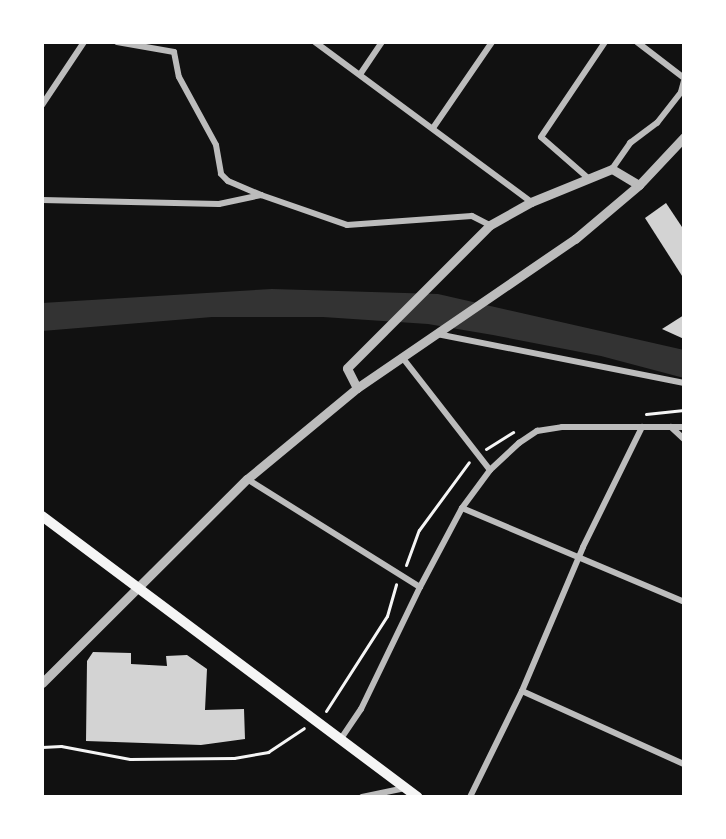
<!DOCTYPE html>
<html>
<head>
<meta charset="utf-8">
<style>
  body { margin:0 }
  #map { position:relative; width:726px; height:839px; overflow:hidden; background:#111; font-family:"Open Sans",sans-serif }
  div>[style] { position:absolute }
  [style*='--x'] { left:calc(var(--x)*1px); top:calc(var(--y)*1px); width:calc(var(--w)*1px); rotate:calc(var(--a)*1deg) }
  .water>* { inset:0; background:#333 }
  .building>* { inset:0; background:#d3d3d3 }
  .path>* { height:3px; margin:-1.5px; padding:0 1.5px; transform-origin:1.5px; border-radius:1.5px; background:#f5f5f5 }
  .minor>* { height:6px; margin:-3px; padding:0 3px; transform-origin:3px; border-radius:3px; background:#bcbcbc }
  .tertiary>* { height:9px; margin:-4.5px; padding:0 4.5px; transform-origin:4.5px; border-radius:4.5px; background:#bcbcbc }
  .secondary>* { height:10px; margin:-5px; padding:0 5px; transform-origin:5px; border-radius:5px; background:#f5f5f5 }
  span { translate:-50% -50%; white-space:nowrap; text-align:center; line-height:1.15; -webkit-text-stroke:6px #fff; paint-order:stroke }
  .frame { position:absolute; inset:0; border:44px solid #fff; pointer-events:none }
</style>
</head>
<body>
<div id="map">
  <div class="water">
    <i style="clip-path:polygon(272px 289px,438px 294px,684px 350px,684px 378px,601px 356px,493px 335px,428px 324px,323px 317px,212px 317px,42px 331px,42px 303px)"></i>
  </div>
  <div class="building">
    <i style="clip-path:polygon(666px 203px,684px 230px,684px 279px,645px 218px)"></i>
    <i style="clip-path:polygon(684px 315px,684px 339px,662px 329px)"></i>
    <i style="clip-path:polygon(93px 652px,131px 653px,131px 664px,167px 666px,166px 656px,187px 655px,207px 669px,205px 710px,244px 709px,245px 739px,201px 745px,86px 741px,87px 661px)"></i>
  </div>
  <div class="path">
    <i style="--x:646;--y:414;--w:38;--a:-6"></i>
    <i style="--x:486;--y:449;--w:32;--a:-32"></i>
    <i style="--x:406;--y:565;--w:37;--a:-70"></i>
    <i style="--x:419;--y:530;--w:84;--a:-53.7"></i>
    <i style="--x:326;--y:711;--w:113;--a:-57.3"></i>
    <i style="--x:387;--y:616;--w:33;--a:-74"></i>
    <i style="--x:42;--y:747;--w:19;--a:-3"></i>
    <i style="--x:61;--y:746;--w:70;--a:10.7"></i>
    <i style="--x:130;--y:759;--w:104;--a:-0.6"></i>
    <i style="--x:234;--y:758;--w:35;--a:-10"></i>
    <i style="--x:268;--y:752;--w:43;--a:-33.7"></i>
  </div>
  <div class="minor">
    <i style="--x:117;--y:42;--w:58;--a:10"></i>
    <i style="--x:174;--y:52;--w:25;--a:79"></i>
    <i style="--x:179;--y:77;--w:77;--a:61.4"></i>
    <i style="--x:216;--y:145;--w:29;--a:80"></i>
    <i style="--x:221;--y:174;--w:10;--a:45"></i>
    <i style="--x:228;--y:181;--w:36;--a:23"></i>
    <i style="--x:315;--y:42;--w:269;--a:36.5"></i>
    <i style="--x:637;--y:42;--w:59;--a:37.5"></i>
    <i style="--x:361;--y:73;--w:37;--a:-56"></i>
    <i style="--x:42;--y:105;--w:76;--a:-56.3"></i>
    <i style="--x:433;--y:128;--w:104;--a:-55.5"></i>
    <i style="--x:612;--y:169;--w:32;--a:-55"></i>
    <i style="--x:630;--y:143;--w:34;--a:-37"></i>
    <i style="--x:657;--y:123;--w:39;--a:-52"></i>
    <i style="--x:681;--y:92;--w:11;--a:-75"></i>
    <i style="--x:588;--y:178;--w:62;--a:-138.9"></i>
    <i style="--x:541;--y:137;--w:115;--a:-56"></i>
    <i style="--x:42;--y:200;--w:177;--a:1.3"></i>
    <i style="--x:219;--y:204;--w:43;--a:-12.1"></i>
    <i style="--x:261;--y:195;--w:91;--a:19.2"></i>
    <i style="--x:347;--y:225;--w:125;--a:-4.1"></i>
    <i style="--x:472;--y:216;--w:20;--a:27"></i>
    <i style="--x:437;--y:334;--w:252;--a:11.2"></i>
    <i style="--x:402;--y:357;--w:143;--a:52.1"></i>
    <i style="--x:671;--y:427;--w:18;--a:43"></i>
    <i style="--x:247;--y:479;--w:204;--a:32"></i>
    <i style="--x:420;--y:587;--w:136;--a:115.8"></i>
    <i style="--x:361;--y:709;--w:37;--a:124"></i>
    <i style="--x:462;--y:508;--w:47;--a:-53.6"></i>
    <i style="--x:490;--y:470;--w:40;--a:-43"></i>
    <i style="--x:519;--y:443;--w:22;--a:-34"></i>
    <i style="--x:537;--y:431;--w:25;--a:-9"></i>
    <i style="--x:562;--y:427;--w:122;--a:0"></i>
    <i style="--x:420;--y:587;--w:89;--a:-62"></i>
    <i style="--x:462;--y:508;--w:241;--a:22.9"></i>
    <i style="--x:522;--y:691;--w:178;--a:24.3"></i>
    <i style="--x:362;--y:797;--w:44;--a:-11.8"></i>
    <i style="--x:470;--y:797;--w:118;--a:-63.9"></i>
    <i style="--x:522;--y:691;--w:156;--a:-67"></i>
    <i style="--x:583;--y:547;--w:134;--a:-63.8"></i>
  </div>
  <div class="tertiary">
    <i style="--x:357;--y:388;--w:22;--a:-117"></i>
    <i style="--x:347;--y:368;--w:202;--a:-45"></i>
    <i style="--x:490;--y:225;--w:47;--a:-29.3"></i>
    <i style="--x:531;--y:202;--w:87;--a:-22.2"></i>
    <i style="--x:612;--y:169;--w:31;--a:31"></i>
    <i style="--x:42;--y:683;--w:289;--a:-44.9"></i>
    <i style="--x:247;--y:479;--w:143;--a:-39.6"></i>
    <i style="--x:357;--y:388;--w:264;--a:-34.4"></i>
    <i style="--x:575;--y:239;--w:84;--a:-40.2"></i>
    <i style="--x:639;--y:185;--w:66;--a:-46.8"></i>
  </div>
  <div class="secondary">
    <i style="--x:42;--y:516;--w:469;--a:36.8"></i>
  </div>
  <div class="frame"></div>
</div>
</body>
</html>
